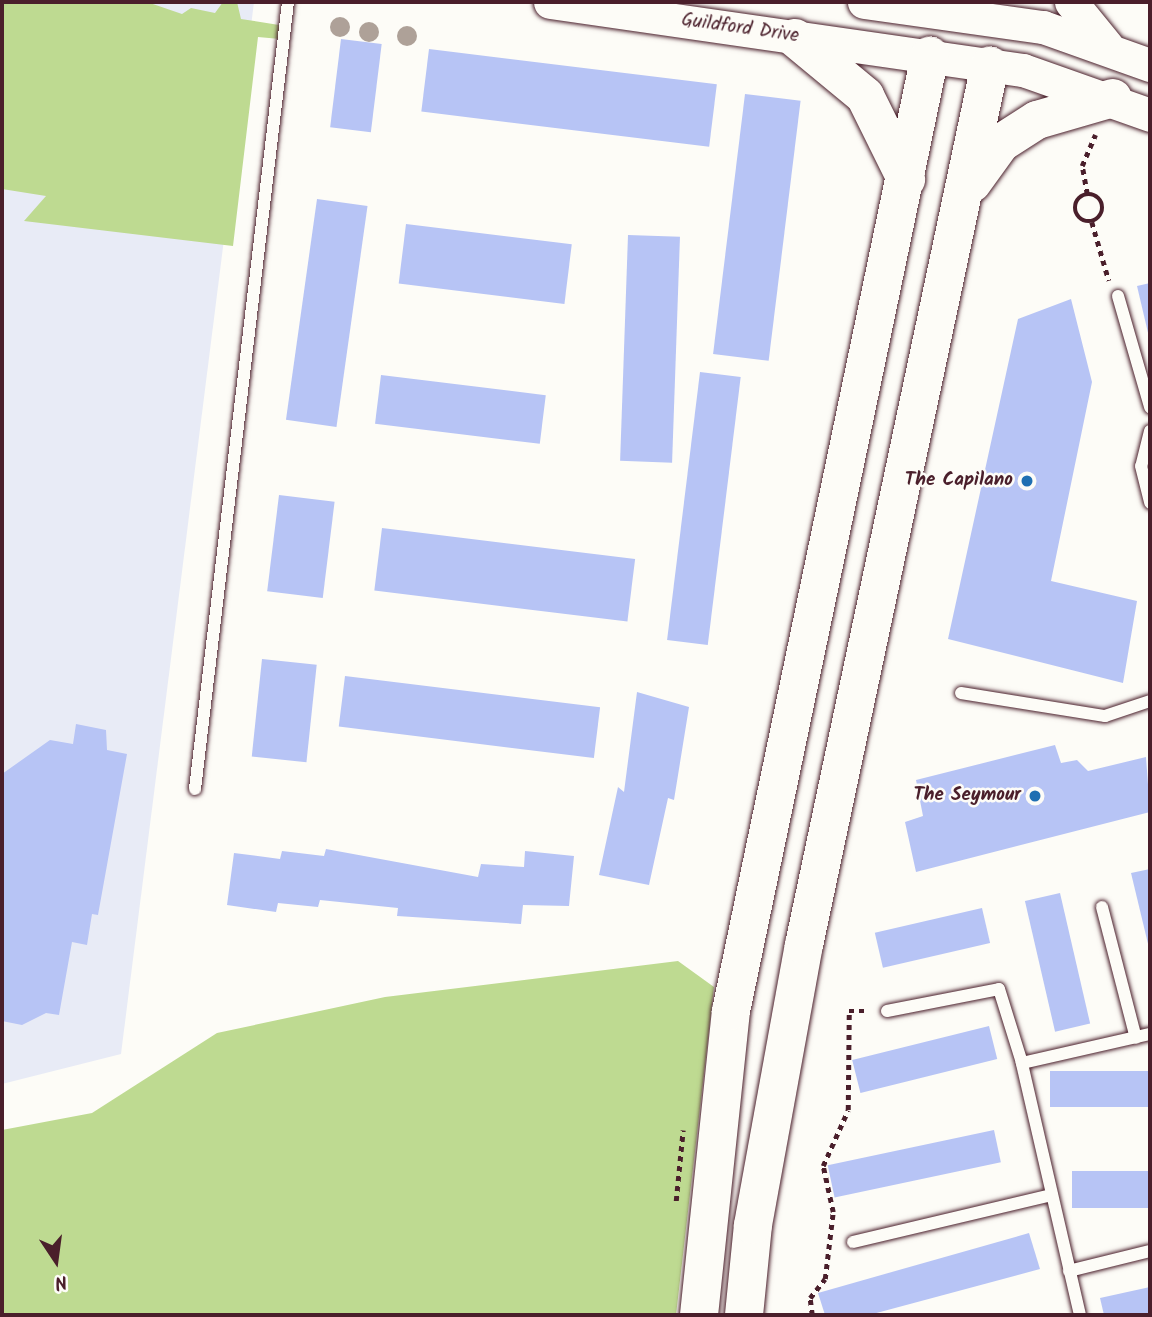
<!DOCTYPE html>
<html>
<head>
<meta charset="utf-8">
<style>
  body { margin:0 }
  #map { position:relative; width:1152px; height:1317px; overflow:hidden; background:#fdfcf7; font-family:Kalam,sans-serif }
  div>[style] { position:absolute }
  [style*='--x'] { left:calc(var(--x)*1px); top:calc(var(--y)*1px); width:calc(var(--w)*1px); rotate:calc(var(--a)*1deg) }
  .built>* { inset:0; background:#e8ebf6 }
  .green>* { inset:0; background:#beda91 }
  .building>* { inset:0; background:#b7c4f5; transform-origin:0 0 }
  .path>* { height:4.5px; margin-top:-2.25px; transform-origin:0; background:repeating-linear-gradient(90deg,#4a1f2b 0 5px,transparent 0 10px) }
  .path>.ring { margin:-2.25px; padding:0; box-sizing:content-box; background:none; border:4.5px solid #4a1f2b; border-radius:50% }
  .roads { filter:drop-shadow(0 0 2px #4a1f2b) drop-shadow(0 0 2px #4a1f2b) }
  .lane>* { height:12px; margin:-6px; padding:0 6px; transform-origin:6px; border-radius:6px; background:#fdfcf7 }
  .secondary>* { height:33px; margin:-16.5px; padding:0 16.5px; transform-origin:16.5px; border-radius:16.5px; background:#fdfcf7 }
  .highway>* { height:38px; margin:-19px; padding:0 19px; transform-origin:19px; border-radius:19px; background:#fdfcf7 }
  .trees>* { width:20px; height:20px; margin:-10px; border-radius:50%; background:#aea198 }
  .dots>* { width:19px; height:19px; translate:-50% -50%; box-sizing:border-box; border:4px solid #fdfcf7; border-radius:50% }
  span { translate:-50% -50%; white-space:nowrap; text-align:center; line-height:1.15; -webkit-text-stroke:5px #fdfcf7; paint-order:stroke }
  .street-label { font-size:19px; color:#4a1f2b }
  .poi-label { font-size:19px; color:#4a1f2b; font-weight:700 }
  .right { translate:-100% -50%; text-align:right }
  .frame { position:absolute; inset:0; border:4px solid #4a1f2b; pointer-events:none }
  .north { position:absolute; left:21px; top:1226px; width:70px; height:70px; -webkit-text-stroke:5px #fdfcf7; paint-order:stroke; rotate:167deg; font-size:19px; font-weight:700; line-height:28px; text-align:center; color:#4a1f2b }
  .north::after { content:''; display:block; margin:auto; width:24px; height:32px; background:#4a1f2b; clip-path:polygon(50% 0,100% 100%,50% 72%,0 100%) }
</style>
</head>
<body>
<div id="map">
  <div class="built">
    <i style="clip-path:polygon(2px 2px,254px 2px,121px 1054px,2px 1084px)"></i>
  </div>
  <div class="green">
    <i style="clip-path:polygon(2px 2px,147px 2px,182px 14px,191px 8px,215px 13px,223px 2px,237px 2px,241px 19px,279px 25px,280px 39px,258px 37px,233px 246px,24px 221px,46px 196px,2px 189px)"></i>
    <i style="clip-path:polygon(678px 961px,714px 987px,676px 1315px,2px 1315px,2px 1130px,92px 1113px,217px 1033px,385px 997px)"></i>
  </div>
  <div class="building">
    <i style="left:341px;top:39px;width:41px;height:89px;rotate:7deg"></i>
    <i style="left:429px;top:49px;width:290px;height:63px;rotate:7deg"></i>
    <i style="left:745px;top:94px;width:56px;height:262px;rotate:7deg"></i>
    <i style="left:317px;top:199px;width:51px;height:223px;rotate:8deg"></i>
    <i style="left:406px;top:224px;width:167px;height:60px;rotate:7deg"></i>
    <i style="left:628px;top:235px;width:52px;height:226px;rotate:2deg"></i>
    <i style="clip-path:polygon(1150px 283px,1150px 337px,1149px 337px,1137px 286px)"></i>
    <i style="clip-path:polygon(1071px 299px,1092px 382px,1051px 581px,1137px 601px,1123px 683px,948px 639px,1018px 319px)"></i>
    <i style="left:700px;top:372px;width:41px;height:270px;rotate:7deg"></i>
    <i style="left:381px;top:375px;width:166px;height:49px;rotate:7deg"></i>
    <i style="left:279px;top:495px;width:56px;height:97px;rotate:7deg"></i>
    <i style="left:382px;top:528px;width:255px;height:63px;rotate:7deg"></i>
    <i style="left:262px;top:659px;width:55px;height:98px;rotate:6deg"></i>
    <i style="left:345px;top:676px;width:257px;height:51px;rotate:7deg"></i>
    <i style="clip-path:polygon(637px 692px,689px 707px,674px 800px,668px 798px,649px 885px,599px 875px,618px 787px,624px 792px)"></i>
    <i style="clip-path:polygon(76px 724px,106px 730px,107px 750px,127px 754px,98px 915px,92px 914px,87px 945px,72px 942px,59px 1015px,46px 1013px,22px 1025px,2px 1021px,2px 774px,50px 740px,73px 744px)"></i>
    <i style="clip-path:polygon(1055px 745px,1061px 763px,1077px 760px,1088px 771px,1146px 757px,1150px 812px,916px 872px,905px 822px,923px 816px,916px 780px)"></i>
    <i style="clip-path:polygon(326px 849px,478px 877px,481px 864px,524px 867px,525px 851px,574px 856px,569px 906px,523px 905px,521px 924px,397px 916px,398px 908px,320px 900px,318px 907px,278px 903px,276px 912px,227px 905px,234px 853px,280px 859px,282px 851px,324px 856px)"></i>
    <i style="clip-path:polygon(1150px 869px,1150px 948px,1149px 948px,1131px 873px)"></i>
    <i style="left:1060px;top:893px;width:134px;height:36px;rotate:77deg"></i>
    <i style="left:982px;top:908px;width:36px;height:110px;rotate:77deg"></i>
    <i style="left:989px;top:1026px;width:34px;height:141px;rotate:76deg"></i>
    <i style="left:1150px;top:1071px;width:36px;height:100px;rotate:90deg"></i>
    <i style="left:994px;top:1130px;width:33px;height:170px;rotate:78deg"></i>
    <i style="left:1150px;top:1171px;width:37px;height:78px;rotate:90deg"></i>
    <i style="clip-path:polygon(1029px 1233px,1040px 1269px,869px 1315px,825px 1315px,818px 1293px)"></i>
    <i style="clip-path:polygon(1150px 1287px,1150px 1315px,1104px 1315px,1100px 1298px)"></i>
  </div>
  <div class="path">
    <i class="ring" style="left:1075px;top:194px;width:23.5px;height:23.5px"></i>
    <i style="--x:1087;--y:194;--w:28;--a:-100"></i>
    <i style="--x:1082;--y:166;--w:34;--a:-67"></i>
    <i style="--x:1092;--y:222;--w:61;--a:73.9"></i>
    <i style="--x:676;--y:1201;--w:71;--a:-84.4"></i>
    <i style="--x:812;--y:1315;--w:17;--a:-97"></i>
    <i style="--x:810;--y:1298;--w:24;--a:-52"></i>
    <i style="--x:825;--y:1279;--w:67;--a:-83.2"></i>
    <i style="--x:833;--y:1212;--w:47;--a:-102.3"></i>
    <i style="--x:823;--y:1166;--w:61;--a:-65.9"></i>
    <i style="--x:848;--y:1110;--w:99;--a:-89.4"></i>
    <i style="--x:849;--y:1011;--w:20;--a:0"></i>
  </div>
  <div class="roads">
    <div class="lane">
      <i style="--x:1118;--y:296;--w:116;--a:73.9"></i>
      <i style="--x:1150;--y:431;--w:36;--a:104"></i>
      <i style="--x:1141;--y:466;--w:38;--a:76"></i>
      <i style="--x:961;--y:693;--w:146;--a:9.1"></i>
      <i style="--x:1105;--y:716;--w:47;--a:-18.4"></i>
      <i style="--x:195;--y:789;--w:792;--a:-83.26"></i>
      <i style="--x:1102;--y:907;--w:135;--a:75.5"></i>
      <i style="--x:887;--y:1011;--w:114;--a:-11.1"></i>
      <i style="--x:999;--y:989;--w:77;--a:72.7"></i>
      <i style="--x:853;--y:1242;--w:204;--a:-13.3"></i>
      <i style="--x:1069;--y:1271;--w:83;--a:-13.9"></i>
      <i style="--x:1080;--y:1315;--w:259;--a:-103"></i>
      <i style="--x:1022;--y:1063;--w:131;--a:-12.8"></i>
    </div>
    <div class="secondary">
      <i style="--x:550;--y:2;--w:478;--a:8.2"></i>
      <i style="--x:1023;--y:70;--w:135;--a:19.5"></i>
      <i style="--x:864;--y:2;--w:181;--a:8"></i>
      <i style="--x:1043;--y:27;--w:114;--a:19.6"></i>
      <i style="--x:1071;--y:2;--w:57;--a:50.7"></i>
    </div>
    <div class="highway">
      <i style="--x:795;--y:38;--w:91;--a:39.6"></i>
      <i style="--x:865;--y:96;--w:93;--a:63.7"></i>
      <i style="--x:972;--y:183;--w:49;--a:-54.1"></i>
      <i style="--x:1001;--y:143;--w:43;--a:-32.6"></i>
      <i style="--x:1037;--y:120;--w:79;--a:-16.1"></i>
      <i style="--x:699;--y:1315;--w:306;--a:-84"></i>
      <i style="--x:731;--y:1011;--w:976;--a:-78.24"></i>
      <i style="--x:744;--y:1315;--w:90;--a:-84.3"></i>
      <i style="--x:753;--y:1225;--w:285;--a:-79.7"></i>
      <i style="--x:804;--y:945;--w:899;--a:-78.07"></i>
    </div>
  </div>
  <div class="trees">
    <i style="left:340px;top:27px"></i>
    <i style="left:369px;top:32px"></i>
    <i style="left:407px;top:36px"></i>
  </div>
  <div class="dots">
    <i style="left:1027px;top:481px;background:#1f6fb2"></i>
    <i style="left:1035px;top:796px;background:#1f6fb2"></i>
  </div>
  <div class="street-label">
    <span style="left:740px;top:29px;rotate:8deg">Guildford Drive</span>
  </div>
  <div class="poi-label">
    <span class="right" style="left:1013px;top:481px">The Capilano</span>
    <span class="right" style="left:1021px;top:796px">The Seymour</span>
  </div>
  <div class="frame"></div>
  <div class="north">N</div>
</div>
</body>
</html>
